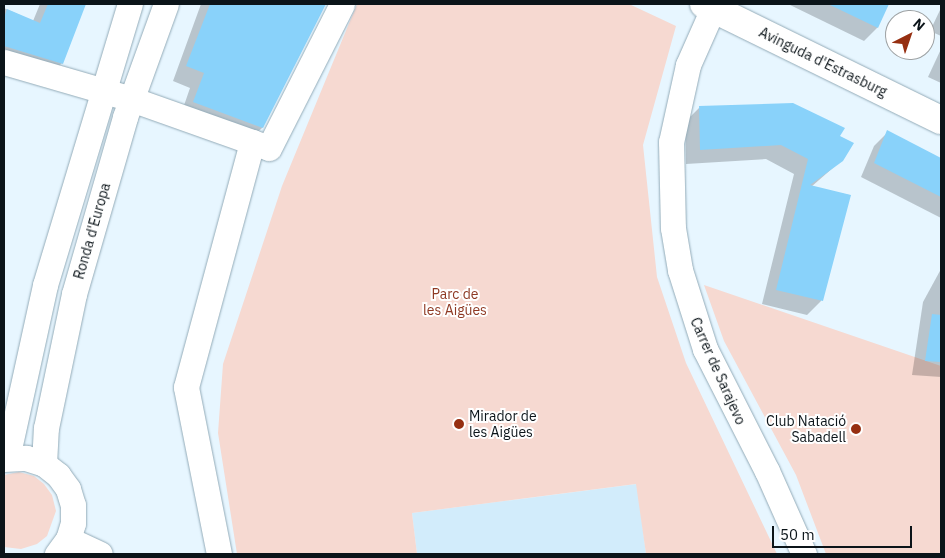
<!DOCTYPE html>
<html>
<head>
<meta charset="utf-8">
<style>
  body { margin:0 }
  #map { position:relative; width:945px; height:558px; overflow:hidden; background:#e7f6ff; font-family:"IBM Plex Sans",sans-serif }
  div>[style] { position:absolute }
  [style*='--x'] { left:calc(var(--x)*1px); top:calc(var(--y)*1px); width:calc(var(--w)*1px); rotate:calc(var(--a)*1deg) }
  .built>* { inset:0; background:#d2ecfb }
  .green>* { inset:0; background:#f6d9d1 }
  .shadow>* { inset:0; background:#0003 }
  .building>* { inset:0; background:#89d2fa }
  .roads { filter:drop-shadow(0 0 1px #93abb8) drop-shadow(0 0 1px #93abb8) }
  .minor>* { height:25px; margin:-12.5px; padding:0 12.5px; transform-origin:12.5px; border-radius:12.5px; background:#fff }
  .major>* { height:28px; margin:-14px; padding:0 14px; transform-origin:14px; border-radius:14px; background:#fff }
  .dots>* { width:14px; height:14px; translate:-50% -50%; box-sizing:border-box; border:2px solid #fff; border-radius:50% }
  span { translate:-50% -50%; white-space:nowrap; text-align:center; line-height:1.15; -webkit-text-stroke:4px #fff; paint-order:stroke }
  .street-label { font-size:14px; color:#0b1419 }
  .park-label { font-size:14px; color:#8e3923 }
  .poi-label { font-size:14px; color:#0b1419 }
  .left { translate:0 -50%; text-align:left }
  .right { translate:-100% -50%; text-align:right }
  .frame { position:absolute; inset:0; border:5px solid #0b1419; pointer-events:none }
  .north { position:absolute; left:885px; top:10px; width:50px; height:50px; box-sizing:border-box; background:#fff; border:1px solid #9da1a3; border-radius:50%; rotate:41deg; font-size:14px; font-weight:700; line-height:20px; text-align:center; color:#0b1419 }
  .north::after { content:''; display:block; margin:auto; width:18px; height:22px; background:#962f11; clip-path:polygon(50% 0,100% 100%,50% 72%,0 100%) }
  .scale { position:absolute; left:772px; top:526px; width:140px; height:22px; box-sizing:border-box; border:2px solid #0b1419; border-top:0; padding-left:6px; font-size:15px; line-height:18px; white-space:nowrap; color:#0b1419; -webkit-text-stroke:4px #fff; paint-order:stroke }
</style>
</head>
<body>
<div id="map">
  <div class="built">
    <i style="clip-path:polygon(637px 484px,646px 554px,417px 554px,412px 513px)"></i>
  </div>
  <div class="green">
    <i style="clip-path:polygon(357px 4px,629px 4px,676px 26px,643px 145px,657px 277px,686px 363px,777px 554px,646px 554px,636px 484px,412px 513px,417px 554px,237px 554px,218px 433px,223px 364px,282px 186px)"></i>
    <i style="clip-path:polygon(704px 285px,941px 366px,941px 554px,826px 554px,796px 475px,724px 341px)"></i>
    <i style="clip-path:polygon(19px 472px,34px 476px,44px 484px,52px 495px,56px 511px,47px 536px,37px 544px,21px 549px,4px 547px,4px 475px)"></i>
  </div>
  <div class="shadow">
    <i style="clip-path:polygon(40px 4px,84px 4px,62px 63px,47px 78px,4px 65px,4px 8px,33px 21px)"></i>
    <i style="clip-path:polygon(201px 4px,325px 4px,262px 128px,247px 142px,180px 117px,190px 88px,173px 81px)"></i>
    <i style="clip-path:polygon(788px 4px,887px 4px,877px 28px,864px 41px)"></i>
    <i style="clip-path:polygon(941px 8px,941px 36px,930px 31px)"></i>
    <i style="clip-path:polygon(941px 49px,941px 83px,928px 77px)"></i>
    <i style="clip-path:polygon(699px 108px,838px 136px,842px 160px,811px 187px,849px 195px,821px 301px,807px 315px,762px 304px,794px 174px,766px 159px,686px 164px,685px 122px)"></i>
    <i style="clip-path:polygon(888px 132px,941px 159px,941px 218px,861px 177px,874px 146px)"></i>
    <i style="clip-path:polygon(941px 269px,941px 377px,912px 375px,923px 302px)"></i>
  </div>
  <div class="building">
    <i style="clip-path:polygon(48px 4px,86px 4px,63px 64px,4px 46px,4px 18px,7px 9px,40px 23px)"></i>
    <i style="clip-path:polygon(210px 4px,326px 4px,263px 128px,193px 102px,204px 73px,186px 66px)"></i>
    <i style="clip-path:polygon(828px 4px,889px 4px,878px 28px)"></i>
    <i style="clip-path:polygon(793px 103px,845px 128px,840px 136px,854px 143px,843px 161px,810px 185px,851px 195px,823px 301px,776px 290px,808px 159px,781px 145px,700px 150px,699px 106px)"></i>
    <i style="clip-path:polygon(887px 130px,941px 158px,941px 197px,874px 163px)"></i>
    <i style="clip-path:polygon(932px 314px,941px 315px,941px 362px,925px 361px)"></i>
  </div>
  <div class="roads">
    <div class="minor">
      <i style="--x:715;--y:4;--w:67;--a:113.9"></i>
      <i style="--x:688;--y:65;--w:79;--a:102.4"></i>
      <i style="--x:671;--y:142;--w:86;--a:88.7"></i>
      <i style="--x:673;--y:228;--w:43;--a:80.5"></i>
      <i style="--x:680;--y:270;--w:83;--a:72.4"></i>
      <i style="--x:705;--y:349;--w:137;--a:63.1"></i>
      <i style="--x:767;--y:471;--w:91;--a:66"></i>
      <i style="--x:4;--y:62;--w:132;--a:16.2"></i>
      <i style="--x:131;--y:99;--w:146;--a:19.5"></i>
      <i style="--x:269;--y:148;--w:161;--a:-63.1"></i>
      <i style="--x:7;--y:458;--w:177;--a:-77.6"></i>
      <i style="--x:45;--y:285;--w:294;--a:-73.2"></i>
      <i style="--x:4;--y:459;--w:22;--a:-3"></i>
      <i style="--x:26;--y:458;--w:19;--a:18"></i>
      <i style="--x:44;--y:464;--w:18;--a:38"></i>
      <i style="--x:58;--y:475;--w:17;--a:54"></i>
      <i style="--x:68;--y:489;--w:17;--a:73"></i>
      <i style="--x:73;--y:505;--w:18;--a:90"></i>
      <i style="--x:73;--y:523;--w:17;--a:107"></i>
      <i style="--x:68;--y:539;--w:19;--a:126"></i>
      <i style="--x:44;--y:464;--w:36;--a:-87"></i>
      <i style="--x:46;--y:428;--w:137;--a:-78.2"></i>
      <i style="--x:74;--y:294;--w:184;--a:-73.9"></i>
      <i style="--x:125;--y:117;--w:120;--a:-70.1"></i>
      <i style="--x:68;--y:539;--w:35;--a:25"></i>
      <i style="--x:219;--y:554;--w:170;--a:-101.2"></i>
      <i style="--x:186;--y:387;--w:254;--a:-74.9"></i>
    </div>
    <div class="major">
      <i style="--x:704;--y:4;--w:264;--a:26.1"></i>
    </div>
  </div>
  <div class="dots">
    <i style="left:459px;top:424px;background:#962f11"></i>
    <i style="left:856px;top:429px;background:#962f11"></i>
  </div>
  <div class="street-label">
    <span style="left:823px;top:62px;rotate:26deg">Avinguda d'Estrasburg</span>
    <span style="left:92px;top:231px;rotate:-74deg">Ronda d'Europa</span>
    <span style="left:718px;top:371px;rotate:66deg">Carrer de Sarajevo</span>
  </div>
  <div class="park-label">
    <span style="left:455px;top:302px">Parc de<br>les Aigües</span>
  </div>
  <div class="poi-label">
    <span class="left" style="left:469px;top:424px">Mirador de<br>les Aigües</span>
    <span class="right" style="left:846px;top:429px">Club Natació<br>Sabadell</span>
  </div>
  <div class="frame"></div>
  <div class="north">N</div>
  <div class="scale">50 m</div>
</div>
</body>
</html>
